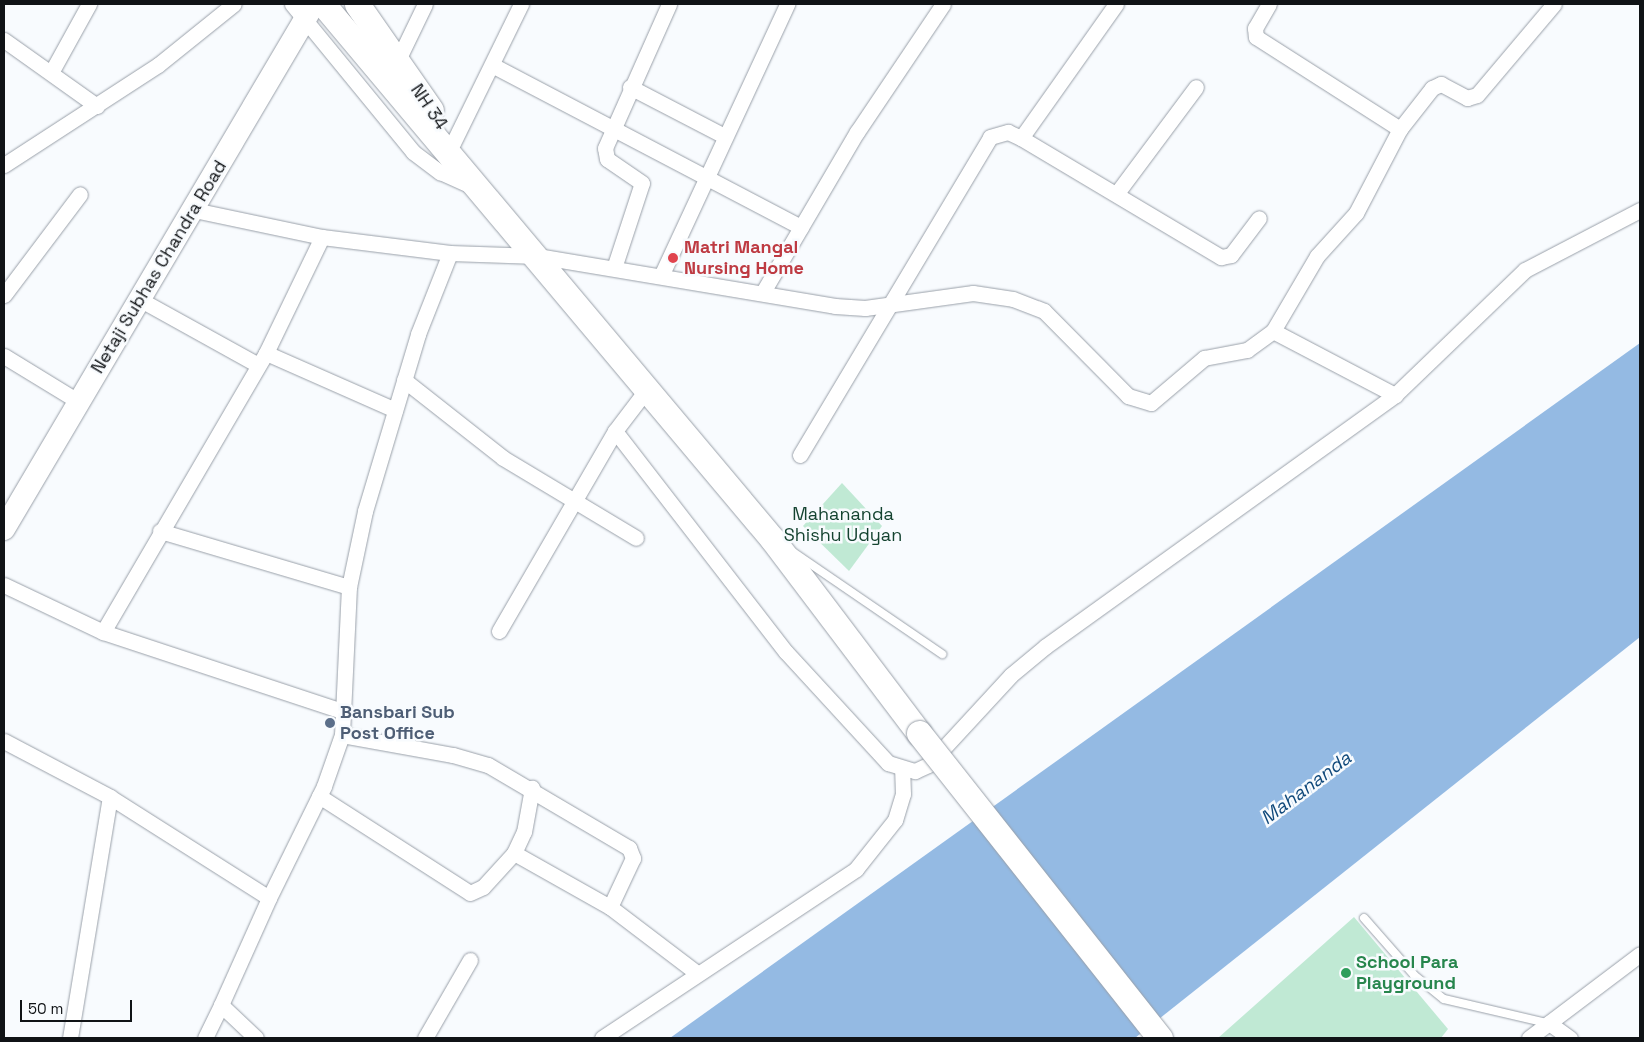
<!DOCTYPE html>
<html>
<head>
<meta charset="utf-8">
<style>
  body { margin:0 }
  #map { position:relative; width:1644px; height:1042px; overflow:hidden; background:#f8fbfe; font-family:"Space Grotesk",sans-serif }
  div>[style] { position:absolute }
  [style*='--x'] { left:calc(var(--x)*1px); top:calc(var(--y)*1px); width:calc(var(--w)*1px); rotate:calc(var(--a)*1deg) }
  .green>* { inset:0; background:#c0e9d4 }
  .water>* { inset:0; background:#94bae3 }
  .roads { filter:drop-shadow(0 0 1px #99a0a9) drop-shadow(0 0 1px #99a0a9) }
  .service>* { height:8px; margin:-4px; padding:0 4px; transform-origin:4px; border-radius:4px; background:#fff }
  .minor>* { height:15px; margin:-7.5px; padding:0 7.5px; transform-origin:7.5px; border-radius:7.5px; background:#fff }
  .secondary>* { height:22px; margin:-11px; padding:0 11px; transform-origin:11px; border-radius:11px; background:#fff }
  .primary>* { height:25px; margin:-12.5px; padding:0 12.5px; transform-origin:12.5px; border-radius:12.5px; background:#fff }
  .bridges { filter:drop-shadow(0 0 1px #99a0a9) drop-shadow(0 0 1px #99a0a9) }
  .primary-bridge>* { height:25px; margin:-12.5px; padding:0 12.5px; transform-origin:12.5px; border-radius:12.5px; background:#fff }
  .dots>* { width:14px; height:14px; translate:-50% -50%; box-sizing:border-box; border:2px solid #f8fbfe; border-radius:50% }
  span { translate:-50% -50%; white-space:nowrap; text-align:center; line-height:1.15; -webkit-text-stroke:5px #f8fbfe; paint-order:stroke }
  .street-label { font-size:18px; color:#101316 }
  .health-label { font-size:18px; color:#be3a42; font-weight:700 }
  .left { translate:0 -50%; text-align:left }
  .park-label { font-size:18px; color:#144330 }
  .service-label { font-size:18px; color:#4e5e75; font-weight:700 }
  .leisure-label { font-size:18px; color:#27864d; font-weight:700 }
  .water-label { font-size:19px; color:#10497b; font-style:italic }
  .frame { position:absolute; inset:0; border:5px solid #101316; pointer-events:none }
  .scale { position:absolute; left:20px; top:1000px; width:112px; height:22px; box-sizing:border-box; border:2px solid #101316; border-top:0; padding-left:6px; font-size:15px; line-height:18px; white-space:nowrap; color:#101316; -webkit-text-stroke:4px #f8fbfe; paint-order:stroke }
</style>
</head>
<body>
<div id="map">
  <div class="green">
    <i style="clip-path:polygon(842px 483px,882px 526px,849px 571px,803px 526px)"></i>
    <i style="clip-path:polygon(1354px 917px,1448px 1029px,1441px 1038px,1218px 1038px)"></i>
  </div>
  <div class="water">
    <i style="clip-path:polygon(1640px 343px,1640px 637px,1135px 1038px,670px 1038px)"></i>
  </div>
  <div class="roads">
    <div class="service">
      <i style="--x:793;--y:552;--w:181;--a:34.4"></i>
      <i style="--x:1364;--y:918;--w:76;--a:48.7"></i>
      <i style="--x:1414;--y:975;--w:38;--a:39"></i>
      <i style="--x:1444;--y:999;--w:106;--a:13.1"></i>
    </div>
    <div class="minor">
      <i style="--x:292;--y:4;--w:191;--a:50.7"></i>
      <i style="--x:413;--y:152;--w:34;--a:37"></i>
      <i style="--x:440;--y:172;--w:34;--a:24"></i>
      <i style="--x:1116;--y:4;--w:164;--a:125.3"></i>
      <i style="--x:1021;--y:138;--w:233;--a:30.8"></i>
      <i style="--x:1221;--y:257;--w:10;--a:-11"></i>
      <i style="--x:1231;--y:255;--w:46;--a:-52.9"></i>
      <i style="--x:1269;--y:4;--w:28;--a:120"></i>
      <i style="--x:1255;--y:28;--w:9;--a:84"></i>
      <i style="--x:1256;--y:37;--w:171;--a:32.6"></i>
      <i style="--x:4;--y:40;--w:114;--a:35.4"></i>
      <i style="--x:398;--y:60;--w:62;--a:-64.3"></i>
      <i style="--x:492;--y:65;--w:349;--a:27.7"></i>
      <i style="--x:52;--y:71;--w:77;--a:-61.1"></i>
      <i style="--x:630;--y:87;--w:106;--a:27.5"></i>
      <i style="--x:453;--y:143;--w:155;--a:-63.9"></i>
      <i style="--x:4;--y:165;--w:184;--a:-33"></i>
      <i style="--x:158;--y:65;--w:97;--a:-38.8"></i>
      <i style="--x:1117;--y:193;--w:132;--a:-53.3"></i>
      <i style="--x:194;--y:210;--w:131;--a:11.9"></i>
      <i style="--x:322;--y:237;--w:129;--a:7.1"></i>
      <i style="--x:450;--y:253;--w:87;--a:2"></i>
      <i style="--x:537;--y:256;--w:302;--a:9.5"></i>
      <i style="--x:835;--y:306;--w:30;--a:4"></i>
      <i style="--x:865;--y:308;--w:109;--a:-7.9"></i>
      <i style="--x:973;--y:293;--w:40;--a:8.5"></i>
      <i style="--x:1013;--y:299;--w:33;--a:21"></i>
      <i style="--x:1044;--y:311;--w:120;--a:45.3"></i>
      <i style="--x:1128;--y:396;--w:24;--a:17"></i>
      <i style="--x:1151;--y:403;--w:70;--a:-40.3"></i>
      <i style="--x:1204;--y:358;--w:44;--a:-10.5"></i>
      <i style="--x:1247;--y:350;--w:32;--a:-36"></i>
      <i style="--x:1273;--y:331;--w:87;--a:-59.6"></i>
      <i style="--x:1317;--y:256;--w:58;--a:-47.8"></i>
      <i style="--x:1356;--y:213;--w:95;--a:-62.4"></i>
      <i style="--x:1400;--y:129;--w:52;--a:-52"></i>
      <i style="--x:1432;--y:88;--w:10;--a:-24"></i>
      <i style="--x:1441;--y:84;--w:30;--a:28"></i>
      <i style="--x:1467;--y:98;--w:10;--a:-17"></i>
      <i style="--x:1477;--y:95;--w:119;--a:-49.8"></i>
      <i style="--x:322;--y:237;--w:129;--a:115.8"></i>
      <i style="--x:266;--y:353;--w:323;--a:120.3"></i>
      <i style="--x:103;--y:632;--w:255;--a:18.3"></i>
      <i style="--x:614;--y:268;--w:89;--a:-71.8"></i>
      <i style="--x:642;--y:183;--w:42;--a:-145.6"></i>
      <i style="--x:607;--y:159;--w:11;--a:-100"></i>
      <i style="--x:605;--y:148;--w:158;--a:-66"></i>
      <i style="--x:661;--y:276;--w:300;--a:-65.1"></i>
      <i style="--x:763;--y:292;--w:186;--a:-59.6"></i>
      <i style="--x:857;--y:132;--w:154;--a:-56.1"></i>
      <i style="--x:4;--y:295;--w:126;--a:-53"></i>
      <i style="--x:139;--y:299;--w:136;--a:29"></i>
      <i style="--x:1273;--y:331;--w:138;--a:27.7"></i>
      <i style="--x:266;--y:353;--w:141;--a:23.8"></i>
      <i style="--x:4;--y:356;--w:88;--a:31.5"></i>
      <i style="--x:404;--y:380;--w:126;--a:38.2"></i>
      <i style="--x:503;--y:458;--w:155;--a:31"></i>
      <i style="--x:615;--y:431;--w:279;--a:52.3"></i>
      <i style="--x:786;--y:652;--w:151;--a:47.4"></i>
      <i style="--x:888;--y:763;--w:28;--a:17"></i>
      <i style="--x:915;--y:771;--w:14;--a:-25"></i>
      <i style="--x:928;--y:765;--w:122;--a:-47.3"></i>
      <i style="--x:1011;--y:675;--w:45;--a:-39.6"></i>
      <i style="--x:1046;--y:646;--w:430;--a:-35.7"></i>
      <i style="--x:1395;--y:395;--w:180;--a:-43.9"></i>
      <i style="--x:1525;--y:270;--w:130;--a:-27.6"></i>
      <i style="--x:800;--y:455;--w:370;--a:-59.1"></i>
      <i style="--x:990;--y:137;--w:19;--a:-16"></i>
      <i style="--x:1008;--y:132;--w:14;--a:25"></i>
      <i style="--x:160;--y:531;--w:197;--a:16.5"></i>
      <i style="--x:4;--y:585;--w:110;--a:25.4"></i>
      <i style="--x:499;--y:631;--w:231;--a:-59.9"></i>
      <i style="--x:615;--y:431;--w:53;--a:-52.7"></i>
      <i style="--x:342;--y:735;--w:113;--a:10.2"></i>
      <i style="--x:453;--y:755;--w:36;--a:16"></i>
      <i style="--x:488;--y:765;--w:164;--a:30.5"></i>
      <i style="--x:629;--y:848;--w:11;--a:68"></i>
      <i style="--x:633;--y:858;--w:54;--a:115.1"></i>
      <i style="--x:4;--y:741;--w:120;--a:27.8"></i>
      <i style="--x:110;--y:797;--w:188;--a:32.4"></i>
      <i style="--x:269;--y:898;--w:125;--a:-63.8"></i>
      <i style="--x:324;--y:786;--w:54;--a:-70.6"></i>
      <i style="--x:342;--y:735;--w:148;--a:-87.3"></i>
      <i style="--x:349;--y:587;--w:78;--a:-78.1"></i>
      <i style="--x:365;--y:511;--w:185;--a:-73.3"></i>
      <i style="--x:418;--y:334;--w:87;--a:-68.4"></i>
      <i style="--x:319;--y:796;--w:179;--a:32.7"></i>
      <i style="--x:470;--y:893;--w:14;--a:-25"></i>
      <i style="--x:483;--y:887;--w:46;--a:-47.6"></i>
      <i style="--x:514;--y:853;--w:23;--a:-65"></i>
      <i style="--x:524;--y:832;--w:45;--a:-79.7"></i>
      <i style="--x:514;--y:853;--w:110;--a:29.4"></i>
      <i style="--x:610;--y:907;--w:109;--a:37.2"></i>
      <i style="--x:1549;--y:1023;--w:26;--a:36"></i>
      <i style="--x:70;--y:1038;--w:244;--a:-80.6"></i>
      <i style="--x:205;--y:1038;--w:37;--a:-64"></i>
      <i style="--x:256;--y:1038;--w:48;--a:-136.7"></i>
      <i style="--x:221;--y:1005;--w:117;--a:-65.8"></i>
      <i style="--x:425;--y:1038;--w:90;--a:-60"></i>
      <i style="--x:602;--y:1038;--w:305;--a:-33.6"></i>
      <i style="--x:856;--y:869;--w:63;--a:-51.5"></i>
      <i style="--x:895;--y:820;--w:27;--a:-73"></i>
      <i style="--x:903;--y:794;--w:24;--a:-92"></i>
      <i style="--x:1529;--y:1038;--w:139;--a:-37.1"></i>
    </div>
    <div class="secondary">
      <i style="--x:4;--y:529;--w:610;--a:-59.44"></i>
    </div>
    <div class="primary">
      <i style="--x:323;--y:4;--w:700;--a:49.98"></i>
      <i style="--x:773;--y:540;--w:242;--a:52.9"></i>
      <i style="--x:357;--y:4;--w:129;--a:55.1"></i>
    </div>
  </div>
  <div class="bridges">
    <div class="primary-bridge">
      <i style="--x:919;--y:733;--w:389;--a:51.7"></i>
    </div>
  </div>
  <div class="dots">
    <i style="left:673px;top:258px;background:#e0444e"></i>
    <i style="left:330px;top:723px;background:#5c6f8a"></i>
    <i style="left:1346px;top:973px;background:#2e9e5b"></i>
  </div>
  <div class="street-label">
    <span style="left:429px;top:107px;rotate:56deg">NH 34</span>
    <span style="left:159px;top:267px;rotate:-59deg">Netaji Subhas Chandra Road</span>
  </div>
  <div class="health-label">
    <span class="left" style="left:684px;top:258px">Matri Mangal<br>Nursing Home</span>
  </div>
  <div class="park-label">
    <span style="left:843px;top:525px">Mahananda<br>Shishu Udyan</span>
  </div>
  <div class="service-label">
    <span class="left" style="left:340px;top:723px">Bansbari Sub<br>Post Office</span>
  </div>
  <div class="leisure-label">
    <span class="left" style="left:1356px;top:973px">School Para<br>Playground</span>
  </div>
  <div class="water-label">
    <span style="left:1306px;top:788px;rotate:-37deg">Mahananda</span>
  </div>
  <div class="frame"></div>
  <div class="scale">50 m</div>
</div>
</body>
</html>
